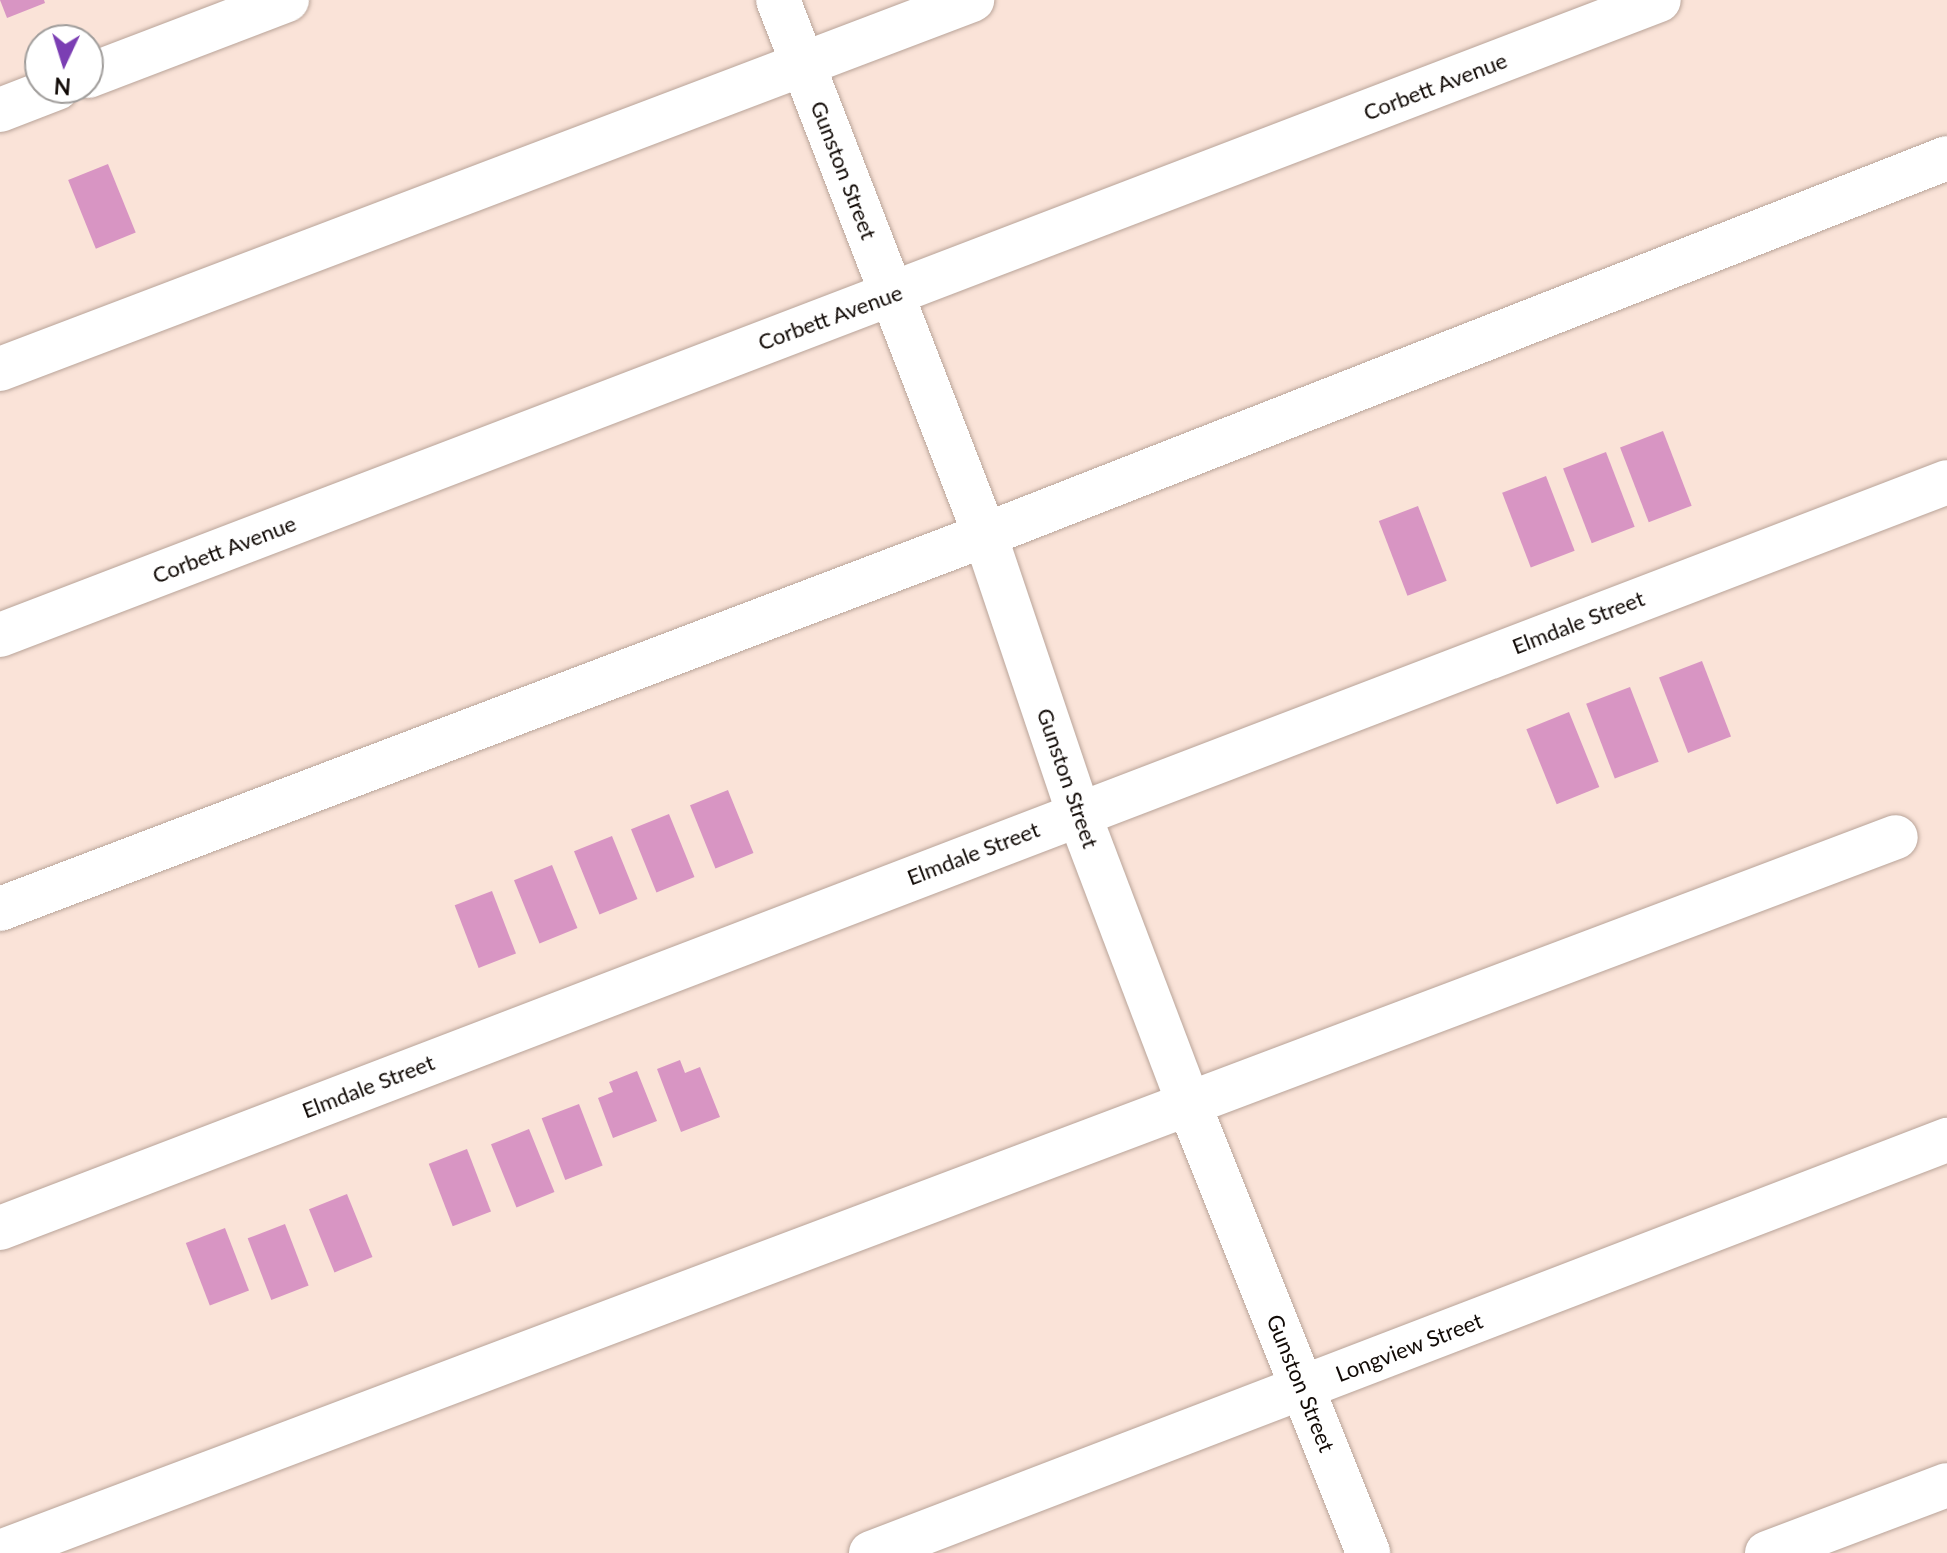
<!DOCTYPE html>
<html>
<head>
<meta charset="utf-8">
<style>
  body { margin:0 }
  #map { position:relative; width:1947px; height:1553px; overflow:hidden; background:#fae3d8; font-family:Lato,sans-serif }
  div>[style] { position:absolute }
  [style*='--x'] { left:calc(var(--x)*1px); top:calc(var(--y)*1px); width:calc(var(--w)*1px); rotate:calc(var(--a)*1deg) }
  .building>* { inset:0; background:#d895c3; transform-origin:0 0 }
  .roads { filter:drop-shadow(0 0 2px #b9a499) drop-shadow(0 0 2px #b9a499) }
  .minor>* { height:44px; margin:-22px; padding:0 22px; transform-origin:22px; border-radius:22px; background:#fff }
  span { translate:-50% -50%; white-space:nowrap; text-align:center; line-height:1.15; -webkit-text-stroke:8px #fff; paint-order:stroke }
  .street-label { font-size:22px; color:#110a06 }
  .north { position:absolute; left:24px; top:24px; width:80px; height:80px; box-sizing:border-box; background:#fff; border:2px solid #a09d9b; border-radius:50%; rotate:184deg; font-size:22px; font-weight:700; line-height:32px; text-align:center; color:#110a06 }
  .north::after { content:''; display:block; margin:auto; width:28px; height:36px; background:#7b3eb3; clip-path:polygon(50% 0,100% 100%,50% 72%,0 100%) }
</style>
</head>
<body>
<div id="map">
  <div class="building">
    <i style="clip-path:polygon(0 0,44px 0,45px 3px,7px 18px)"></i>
    <i style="left:108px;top:164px;width:74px;height:43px;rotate:68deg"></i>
    <i style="left:1663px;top:431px;width:80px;height:46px;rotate:69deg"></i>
    <i style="left:1606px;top:452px;width:80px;height:46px;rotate:69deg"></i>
    <i style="left:1546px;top:476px;width:80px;height:47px;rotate:69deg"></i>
    <i style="left:1418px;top:506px;width:80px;height:42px;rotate:69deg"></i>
    <i style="left:1702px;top:661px;width:81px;height:46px;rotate:69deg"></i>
    <i style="left:1630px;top:687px;width:80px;height:47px;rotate:69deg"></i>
    <i style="left:1569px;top:712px;width:81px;height:46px;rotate:68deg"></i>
    <i style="left:728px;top:790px;width:68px;height:41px;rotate:68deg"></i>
    <i style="left:669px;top:814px;width:68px;height:41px;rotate:68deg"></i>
    <i style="left:612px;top:836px;width:68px;height:41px;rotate:68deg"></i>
    <i style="left:552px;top:865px;width:68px;height:41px;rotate:68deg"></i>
    <i style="left:492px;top:891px;width:67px;height:40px;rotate:69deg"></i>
    <i style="clip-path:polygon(680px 1060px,685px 1073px,700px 1067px,720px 1117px,681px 1132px,657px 1069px)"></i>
    <i style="clip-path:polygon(637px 1071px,657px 1121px,613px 1138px,598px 1098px,613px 1092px,609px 1082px)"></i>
    <i style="left:579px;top:1104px;width:66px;height:40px;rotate:69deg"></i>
    <i style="left:529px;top:1129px;width:68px;height:41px;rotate:68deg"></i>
    <i style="left:467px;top:1149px;width:67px;height:41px;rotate:69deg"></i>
    <i style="left:347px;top:1194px;width:68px;height:41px;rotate:68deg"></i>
    <i style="left:285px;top:1224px;width:66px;height:40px;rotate:69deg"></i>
    <i style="left:225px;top:1228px;width:67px;height:42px;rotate:69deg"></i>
  </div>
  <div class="roads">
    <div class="minor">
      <i style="--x:778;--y:0;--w:574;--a:68.85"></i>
      <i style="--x:985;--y:535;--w:292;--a:71.4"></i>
      <i style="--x:1078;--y:812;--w:316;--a:69.2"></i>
      <i style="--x:1190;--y:1107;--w:480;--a:68.2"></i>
      <i style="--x:88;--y:76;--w:213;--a:-20.9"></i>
      <i style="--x:0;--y:110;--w:61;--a:-21.1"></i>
      <i style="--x:0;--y:369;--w:1040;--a:-20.79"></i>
      <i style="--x:0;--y:635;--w:1776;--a:-20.94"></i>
      <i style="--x:0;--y:909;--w:1054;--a:-20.79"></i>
      <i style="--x:985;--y:535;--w:1033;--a:-21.4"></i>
      <i style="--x:0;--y:1228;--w:2085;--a:-20.96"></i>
      <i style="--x:0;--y:1552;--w:2026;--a:-20.66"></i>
      <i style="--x:871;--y:1553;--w:1153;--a:-21"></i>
      <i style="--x:1767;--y:1553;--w:192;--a:-20.7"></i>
    </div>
  </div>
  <div class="street-label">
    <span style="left:1435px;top:86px;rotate:-21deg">Corbett Avenue</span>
    <span style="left:844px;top:170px;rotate:69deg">Gunston Street</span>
    <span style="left:830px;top:317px;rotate:-20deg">Corbett Avenue</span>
    <span style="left:224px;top:549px;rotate:-21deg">Corbett Avenue</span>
    <span style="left:1578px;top:622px;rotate:-21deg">Elmdale Street</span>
    <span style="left:1068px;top:778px;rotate:71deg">Gunston Street</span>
    <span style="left:973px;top:853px;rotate:-21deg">Elmdale Street</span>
    <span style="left:368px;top:1086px;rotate:-21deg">Elmdale Street</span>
    <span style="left:1409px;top:1347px;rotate:-21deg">Longview Street</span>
    <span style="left:1301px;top:1383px;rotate:68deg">Gunston Street</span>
  </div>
  <div class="north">N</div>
</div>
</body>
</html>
